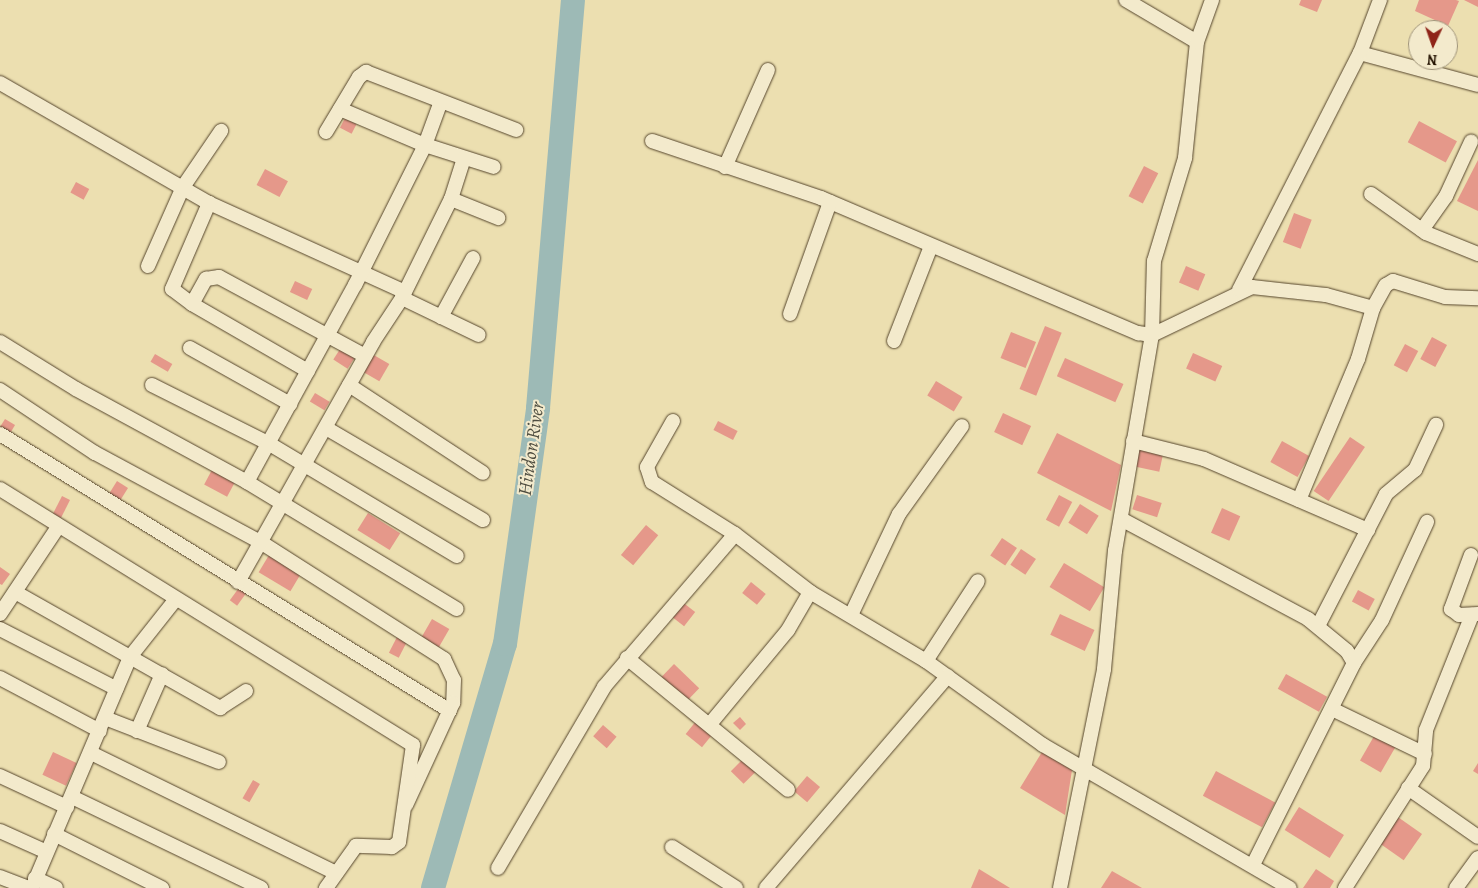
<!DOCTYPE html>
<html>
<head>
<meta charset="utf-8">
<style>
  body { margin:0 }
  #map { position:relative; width:1478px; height:888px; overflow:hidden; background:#ecdfb0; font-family:Alegreya,serif }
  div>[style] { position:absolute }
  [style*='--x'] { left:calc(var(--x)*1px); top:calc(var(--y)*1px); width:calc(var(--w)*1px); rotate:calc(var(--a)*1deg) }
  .river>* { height:24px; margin:-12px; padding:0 12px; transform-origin:12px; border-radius:12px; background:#9dbab6 }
  .building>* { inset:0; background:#e5988a; transform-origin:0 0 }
  .roads { filter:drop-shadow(0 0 1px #55452c) drop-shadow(0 0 1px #55452c) }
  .minor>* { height:14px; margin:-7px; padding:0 7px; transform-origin:7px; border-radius:7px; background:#f3eacc }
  span { translate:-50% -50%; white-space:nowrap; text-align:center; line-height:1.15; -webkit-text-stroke:4px #f3eacc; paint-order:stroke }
  .water-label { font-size:19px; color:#4e4d40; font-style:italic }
  .north { position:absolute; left:1408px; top:20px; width:50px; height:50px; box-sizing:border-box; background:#f3eacc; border:1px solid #a0947a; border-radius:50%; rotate:183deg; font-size:14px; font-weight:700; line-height:20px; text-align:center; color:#231200 }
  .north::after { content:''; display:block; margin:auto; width:18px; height:22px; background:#8f2418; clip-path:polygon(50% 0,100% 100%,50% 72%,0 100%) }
</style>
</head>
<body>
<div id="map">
  <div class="river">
    <i style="--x:433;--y:888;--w:254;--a:-73.6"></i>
    <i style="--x:505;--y:644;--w:238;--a:-82"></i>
    <i style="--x:538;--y:408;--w:409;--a:-85.1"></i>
  </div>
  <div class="building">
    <i style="clip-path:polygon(1301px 0,1322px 0,1317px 12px,1299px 5px)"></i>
    <i style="clip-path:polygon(1419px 0,1456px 0,1459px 1px,1448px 26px,1415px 11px)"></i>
    <i style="clip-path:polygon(1464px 0,1478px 0,1478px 7px)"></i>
    <i style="left:345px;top:118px;width:13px;height:11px;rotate:27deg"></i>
    <i style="left:1419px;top:121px;width:43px;height:24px;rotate:28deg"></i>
    <i style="clip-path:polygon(1478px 160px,1478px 211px,1457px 201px)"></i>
    <i style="left:1144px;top:166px;width:16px;height:34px;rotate:27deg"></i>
    <i style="left:265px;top:169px;width:26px;height:18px;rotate:28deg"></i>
    <i style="left:76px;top:182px;width:15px;height:12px;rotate:28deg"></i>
    <i style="left:1294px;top:213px;width:19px;height:31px;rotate:21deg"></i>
    <i style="left:1186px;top:266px;width:21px;height:18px;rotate:23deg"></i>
    <i style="left:295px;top:281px;width:19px;height:12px;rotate:25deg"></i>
    <i style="left:1045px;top:326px;width:18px;height:68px;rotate:22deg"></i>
    <i style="left:1011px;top:332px;width:27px;height:28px;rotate:22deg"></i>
    <i style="left:1432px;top:337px;width:17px;height:25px;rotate:28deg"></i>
    <i style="left:1405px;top:344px;width:15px;height:24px;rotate:28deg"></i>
    <i style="left:342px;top:346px;width:17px;height:16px;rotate:33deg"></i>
    <i style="left:1193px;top:353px;width:32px;height:17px;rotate:24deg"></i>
    <i style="left:155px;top:354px;width:20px;height:9px;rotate:30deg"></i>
    <i style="left:372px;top:354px;width:20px;height:20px;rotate:30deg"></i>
    <i style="left:1065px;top:358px;width:64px;height:20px;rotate:24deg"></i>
    <i style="left:936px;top:381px;width:31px;height:17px;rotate:31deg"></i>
    <i style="left:315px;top:393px;width:17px;height:10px;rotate:31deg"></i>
    <i style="left:1003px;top:413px;width:31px;height:21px;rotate:25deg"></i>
    <i style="clip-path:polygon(5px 419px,15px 425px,8px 437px,0 427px)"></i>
    <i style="left:718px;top:421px;width:22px;height:10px;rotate:27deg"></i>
    <i style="clip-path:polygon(1057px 433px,1121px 465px,1111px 511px,1037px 473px)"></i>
    <i style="left:1350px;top:437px;width:18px;height:65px;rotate:34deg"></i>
    <i style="left:1282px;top:441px;width:31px;height:24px;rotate:29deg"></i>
    <i style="left:1139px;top:447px;width:25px;height:20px;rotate:12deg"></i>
    <i style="left:214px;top:466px;width:26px;height:21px;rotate:28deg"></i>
    <i style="left:117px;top:481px;width:13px;height:22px;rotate:32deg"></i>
    <i style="left:1059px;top:495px;width:15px;height:28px;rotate:28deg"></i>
    <i style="left:1137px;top:495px;width:26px;height:15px;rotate:18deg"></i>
    <i style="left:62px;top:496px;width:9px;height:20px;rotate:27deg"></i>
    <i style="left:1080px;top:504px;width:22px;height:22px;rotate:32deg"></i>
    <i style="left:1222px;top:508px;width:20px;height:27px;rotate:24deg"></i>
    <i style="left:368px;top:513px;width:38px;height:20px;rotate:32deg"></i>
    <i style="left:646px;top:525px;width:16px;height:39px;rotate:40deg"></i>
    <i style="left:1002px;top:538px;width:18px;height:21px;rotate:34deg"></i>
    <i style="left:1021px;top:549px;width:18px;height:19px;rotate:34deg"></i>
    <i style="left:269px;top:555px;width:37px;height:20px;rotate:31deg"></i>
    <i style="left:1064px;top:563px;width:47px;height:28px;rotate:31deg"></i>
    <i style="clip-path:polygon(0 567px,10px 574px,2px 585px,0 584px)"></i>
    <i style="left:751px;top:582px;width:19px;height:14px;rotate:39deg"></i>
    <i style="left:241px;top:585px;width:9px;height:19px;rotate:36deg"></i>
    <i style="left:1358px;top:590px;width:19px;height:13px;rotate:28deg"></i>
    <i style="left:681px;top:601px;width:18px;height:18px;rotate:38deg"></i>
    <i style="left:1060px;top:614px;width:38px;height:23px;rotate:25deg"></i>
    <i style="left:432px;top:619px;width:20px;height:21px;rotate:30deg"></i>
    <i style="left:398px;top:635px;width:11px;height:20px;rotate:27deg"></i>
    <i style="left:674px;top:664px;width:35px;height:18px;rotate:44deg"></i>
    <i style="left:1286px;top:674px;width:47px;height:17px;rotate:29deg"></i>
    <i style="clip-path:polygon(740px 717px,746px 724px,740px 730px,733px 723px)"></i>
    <i style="left:697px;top:720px;width:21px;height:18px;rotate:39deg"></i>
    <i style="left:603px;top:725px;width:18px;height:15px;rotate:41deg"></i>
    <i style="left:1377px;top:731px;width:24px;height:34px;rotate:30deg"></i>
    <i style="left:53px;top:752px;width:26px;height:25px;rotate:25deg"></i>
    <i style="clip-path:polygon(1042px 752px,1072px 770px,1065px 815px,1020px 788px)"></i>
    <i style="left:745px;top:757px;width:18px;height:20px;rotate:45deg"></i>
    <i style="clip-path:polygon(1478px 763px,1478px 774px,1473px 771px)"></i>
    <i style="left:1216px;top:771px;width:67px;height:28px;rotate:28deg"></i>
    <i style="left:807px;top:776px;width:17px;height:20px;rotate:40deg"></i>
    <i style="left:253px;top:780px;width:8px;height:21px;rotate:30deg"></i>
    <i style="left:1299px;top:807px;width:53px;height:27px;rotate:32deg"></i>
    <i style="left:1395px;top:815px;width:33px;height:32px;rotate:35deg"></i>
    <i style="clip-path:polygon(979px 869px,1010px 888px,971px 888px)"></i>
    <i style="clip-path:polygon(1316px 869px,1334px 881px,1330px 888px,1303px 888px)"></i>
    <i style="clip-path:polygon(1112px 871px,1142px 888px,1101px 888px)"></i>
  </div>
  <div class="roads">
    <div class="minor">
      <i style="--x:1126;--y:0;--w:82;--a:30.6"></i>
      <i style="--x:1360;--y:53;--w:122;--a:15.2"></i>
      <i style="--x:0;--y:83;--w:241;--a:29.9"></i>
      <i style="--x:209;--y:203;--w:215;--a:24.4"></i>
      <i style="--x:340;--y:109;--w:92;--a:23"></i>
      <i style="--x:425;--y:145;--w:72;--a:17.7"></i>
      <i style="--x:326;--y:132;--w:64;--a:-59"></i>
      <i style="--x:359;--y:77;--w:9;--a:-36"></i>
      <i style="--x:366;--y:72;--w:161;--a:21.1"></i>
      <i style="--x:652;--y:141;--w:178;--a:18.6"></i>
      <i style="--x:821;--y:198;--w:345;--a:23.1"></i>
      <i style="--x:1138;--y:333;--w:14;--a:8"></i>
      <i style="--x:1152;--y:335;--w:111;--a:-25.6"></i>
      <i style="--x:1252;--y:287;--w:74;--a:6.2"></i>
      <i style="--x:1326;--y:295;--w:49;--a:15.5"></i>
      <i style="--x:725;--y:167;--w:106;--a:-66.1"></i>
      <i style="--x:1371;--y:194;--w:67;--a:35.3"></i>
      <i style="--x:1426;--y:233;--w:56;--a:22"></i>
      <i style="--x:451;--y:199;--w:51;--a:22"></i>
      <i style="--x:1422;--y:230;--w:42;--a:-54.8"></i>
      <i style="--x:1446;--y:196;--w:60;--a:-65.2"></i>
      <i style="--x:148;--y:266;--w:86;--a:-66.1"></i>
      <i style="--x:183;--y:187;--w:68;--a:-55.8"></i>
      <i style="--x:1239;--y:290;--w:266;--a:-63"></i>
      <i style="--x:1360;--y:53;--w:57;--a:-69.3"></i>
      <i style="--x:402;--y:298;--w:85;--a:25.7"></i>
      <i style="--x:192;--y:304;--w:25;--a:-143"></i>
      <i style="--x:172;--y:289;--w:94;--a:-66.7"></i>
      <i style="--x:790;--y:314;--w:119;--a:-70.3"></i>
      <i style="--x:441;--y:317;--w:67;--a:-61.5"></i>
      <i style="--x:894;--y:341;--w:102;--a:-68.7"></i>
      <i style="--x:0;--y:342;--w:89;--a:31.7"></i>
      <i style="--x:76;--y:389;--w:195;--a:28.5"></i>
      <i style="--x:247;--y:482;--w:245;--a:31.2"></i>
      <i style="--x:190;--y:348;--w:115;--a:29.2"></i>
      <i style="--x:308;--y:371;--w:134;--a:-150"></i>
      <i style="--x:192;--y:304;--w:29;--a:-61"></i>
      <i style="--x:206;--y:279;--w:13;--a:-9"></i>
      <i style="--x:219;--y:277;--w:166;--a:28.4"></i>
      <i style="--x:152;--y:385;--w:130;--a:26.6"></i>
      <i style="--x:268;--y:443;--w:220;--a:30.9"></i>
      <i style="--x:349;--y:385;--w:160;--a:33.3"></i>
      <i style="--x:0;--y:390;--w:114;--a:33.6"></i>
      <i style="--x:95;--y:453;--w:190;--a:28.3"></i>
      <i style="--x:262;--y:543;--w:216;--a:32.5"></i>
      <i style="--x:444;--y:659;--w:23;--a:65"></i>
      <i style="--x:454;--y:680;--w:23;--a:92"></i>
      <i style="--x:453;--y:703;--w:112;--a:114.7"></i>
      <i style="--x:673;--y:421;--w:53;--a:119.5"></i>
      <i style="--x:647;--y:467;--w:16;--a:72"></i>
      <i style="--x:652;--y:482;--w:98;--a:32.1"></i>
      <i style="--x:735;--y:534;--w:95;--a:37.7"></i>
      <i style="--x:810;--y:592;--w:135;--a:30.7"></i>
      <i style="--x:926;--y:661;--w:144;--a:35.7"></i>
      <i style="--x:1043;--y:745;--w:285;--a:30.1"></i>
      <i style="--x:326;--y:428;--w:182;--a:30.4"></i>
      <i style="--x:0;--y:434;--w:528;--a:31.61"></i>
      <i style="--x:1133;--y:441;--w:73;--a:14.2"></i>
      <i style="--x:1204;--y:459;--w:179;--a:23.4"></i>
      <i style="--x:247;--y:482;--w:225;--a:-61.3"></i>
      <i style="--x:355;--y:285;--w:157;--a:-63.4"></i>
      <i style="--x:425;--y:145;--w:44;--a:-69.9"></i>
      <i style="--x:0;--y:489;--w:486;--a:31.8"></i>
      <i style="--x:413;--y:745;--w:98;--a:98.2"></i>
      <i style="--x:399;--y:842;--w:9;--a:144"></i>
      <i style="--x:392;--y:847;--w:36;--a:-178"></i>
      <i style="--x:356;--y:846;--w:52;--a:125.5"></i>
      <i style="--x:1299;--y:500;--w:153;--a:-67.3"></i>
      <i style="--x:1358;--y:359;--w:53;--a:-73.6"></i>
      <i style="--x:1373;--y:308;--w:26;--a:-61"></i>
      <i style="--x:1386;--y:285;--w:8;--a:-30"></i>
      <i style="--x:1393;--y:281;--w:54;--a:17.1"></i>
      <i style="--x:1445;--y:297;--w:33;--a:2"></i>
      <i style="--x:1121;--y:519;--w:212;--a:28.1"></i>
      <i style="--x:1308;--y:619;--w:50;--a:39.4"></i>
      <i style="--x:1347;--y:651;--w:14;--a:60"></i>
      <i style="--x:1354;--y:663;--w:226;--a:116.6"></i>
      <i style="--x:1471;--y:555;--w:58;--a:110.3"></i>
      <i style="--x:1451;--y:609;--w:10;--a:37"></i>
      <i style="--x:1459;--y:615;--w:19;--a:-3"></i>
      <i style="--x:238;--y:582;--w:275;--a:-60.6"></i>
      <i style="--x:373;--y:342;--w:53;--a:-56.6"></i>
      <i style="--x:402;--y:298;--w:110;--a:-63.7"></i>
      <i style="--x:451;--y:199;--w:43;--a:-72.4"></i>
      <i style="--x:15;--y:592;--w:236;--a:29.5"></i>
      <i style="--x:220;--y:708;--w:31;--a:-33"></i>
      <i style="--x:0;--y:614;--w:105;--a:-56.3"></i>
      <i style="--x:851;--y:615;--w:112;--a:-64.6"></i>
      <i style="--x:899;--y:514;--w:108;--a:-54.4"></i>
      <i style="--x:1318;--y:626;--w:148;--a:-62.7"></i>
      <i style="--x:1386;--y:494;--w:38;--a:-40"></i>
      <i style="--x:1415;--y:470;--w:50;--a:-65"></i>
      <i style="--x:0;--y:629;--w:131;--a:27.1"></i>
      <i style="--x:627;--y:658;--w:208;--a:39.3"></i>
      <i style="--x:926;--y:661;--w:95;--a:-57"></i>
      <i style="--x:1354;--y:663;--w:51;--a:-56.9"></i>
      <i style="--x:1382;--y:620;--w:108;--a:-65.3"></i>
      <i style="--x:0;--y:678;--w:113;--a:27.9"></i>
      <i style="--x:1334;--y:710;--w:101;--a:25.8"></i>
      <i style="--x:105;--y:718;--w:122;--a:21.1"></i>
      <i style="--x:710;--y:724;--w:122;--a:-50.3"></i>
      <i style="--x:788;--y:630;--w:44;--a:-59.9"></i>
      <i style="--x:137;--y:731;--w:62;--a:-66.3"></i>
      <i style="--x:91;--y:753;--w:273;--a:26.1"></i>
      <i style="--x:0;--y:776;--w:74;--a:24.8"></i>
      <i style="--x:1408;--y:788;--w:85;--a:35"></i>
      <i style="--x:72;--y:797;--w:210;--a:25.7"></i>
      <i style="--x:0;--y:831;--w:51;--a:24.1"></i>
      <i style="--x:54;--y:834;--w:121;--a:26.6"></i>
      <i style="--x:672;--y:847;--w:76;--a:32.6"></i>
      <i style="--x:498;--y:868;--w:210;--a:-59.6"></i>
      <i style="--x:604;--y:687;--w:201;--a:-49.4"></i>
      <i style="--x:0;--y:877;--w:30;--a:21"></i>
      <i style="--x:35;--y:878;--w:23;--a:25"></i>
      <i style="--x:32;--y:888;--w:251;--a:-67"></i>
      <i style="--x:130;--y:657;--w:74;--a:-51.6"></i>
      <i style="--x:766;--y:888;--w:279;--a:-49.4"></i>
      <i style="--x:1060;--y:888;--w:223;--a:-78.6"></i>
      <i style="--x:1104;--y:669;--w:119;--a:-84.7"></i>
      <i style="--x:1115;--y:551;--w:219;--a:-80.3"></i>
      <i style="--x:1152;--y:335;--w:74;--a:-88.5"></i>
      <i style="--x:1154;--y:261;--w:108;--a:-73.2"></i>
      <i style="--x:1185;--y:158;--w:117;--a:-84.1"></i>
      <i style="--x:1197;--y:42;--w:45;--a:-70.3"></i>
      <i style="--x:1345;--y:888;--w:145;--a:-57.4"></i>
      <i style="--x:1423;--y:766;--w:36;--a:-85"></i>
      <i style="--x:1426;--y:730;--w:124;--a:-68.2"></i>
      <i style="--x:1456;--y:888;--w:37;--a:-54"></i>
    </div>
  </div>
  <div class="water-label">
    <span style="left:532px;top:449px;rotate:-82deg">Hindon River</span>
  </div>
  <div class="north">N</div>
</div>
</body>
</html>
